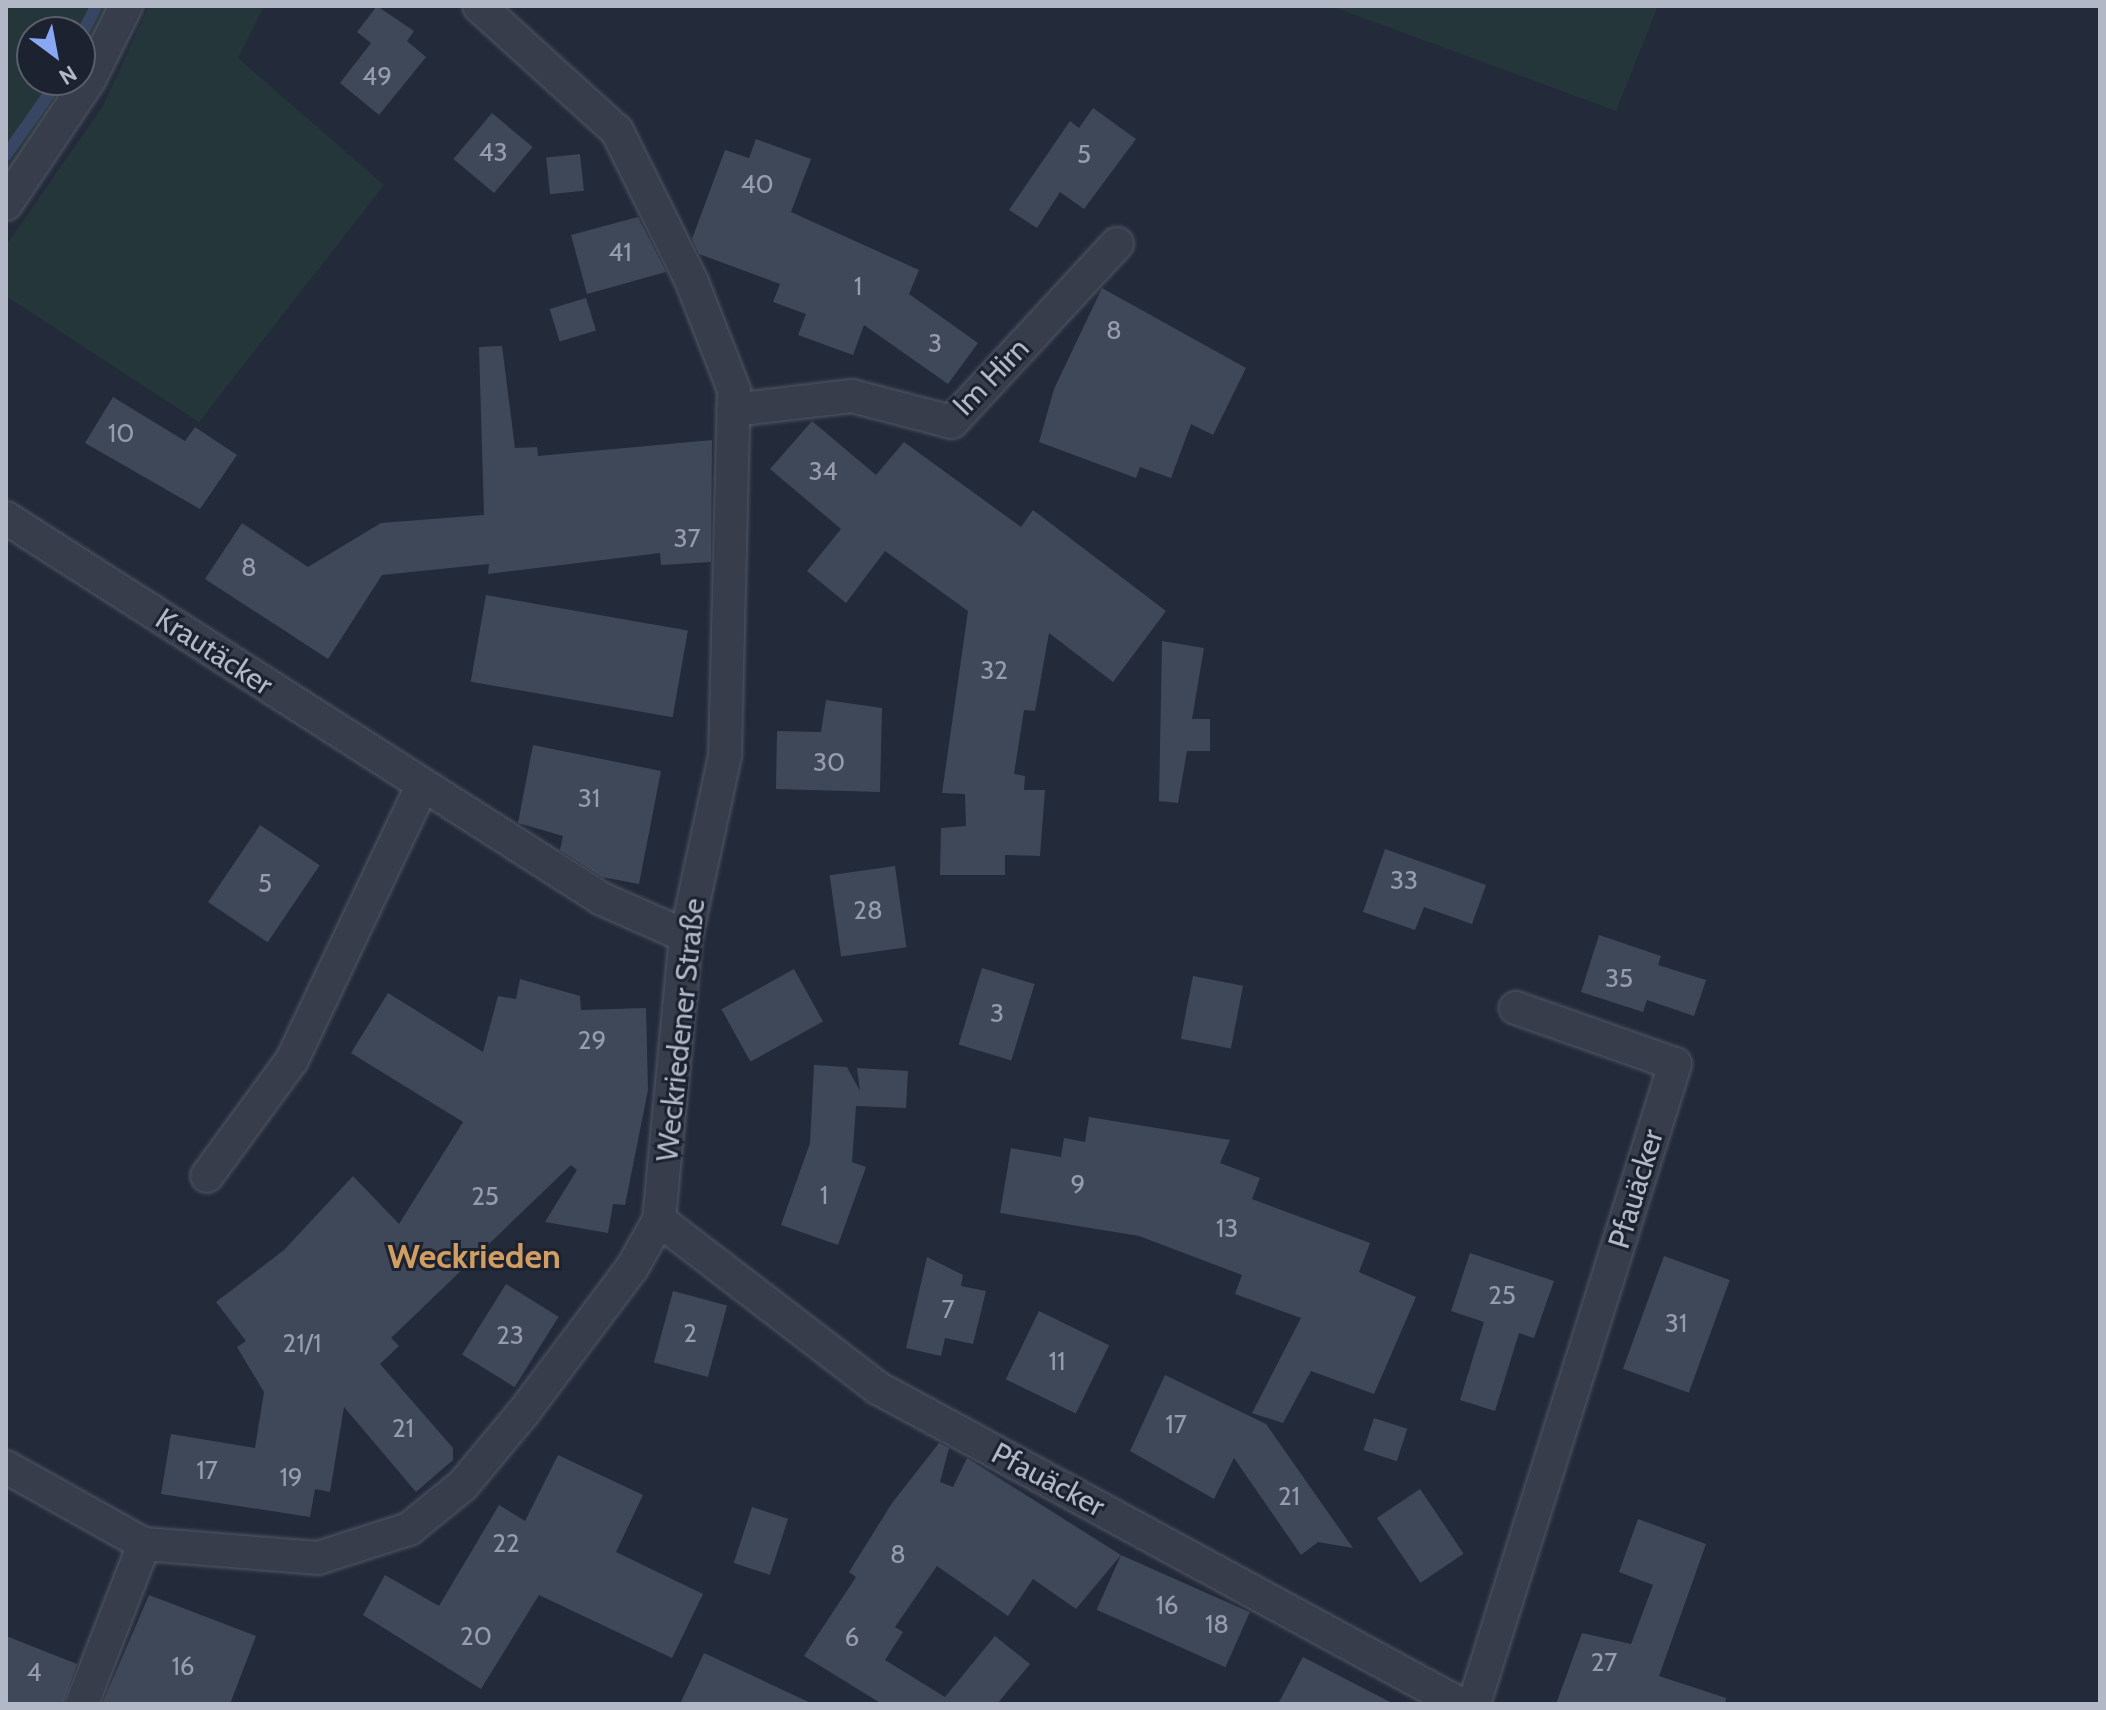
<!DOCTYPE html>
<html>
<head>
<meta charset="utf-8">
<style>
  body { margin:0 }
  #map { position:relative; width:2106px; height:1710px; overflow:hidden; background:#232a3a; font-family:Cabin,sans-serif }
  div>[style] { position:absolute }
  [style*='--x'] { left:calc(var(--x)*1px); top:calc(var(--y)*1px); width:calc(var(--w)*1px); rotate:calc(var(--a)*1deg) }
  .green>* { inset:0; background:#25363b }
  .stream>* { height:12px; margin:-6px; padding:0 6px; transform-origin:6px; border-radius:6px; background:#394663 }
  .building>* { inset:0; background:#3f4859; transform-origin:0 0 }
  .roads { filter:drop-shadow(0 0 2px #525865) drop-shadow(0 0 2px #525865) }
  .minor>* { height:32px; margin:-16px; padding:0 16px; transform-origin:16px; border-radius:16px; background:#373d4b }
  span { translate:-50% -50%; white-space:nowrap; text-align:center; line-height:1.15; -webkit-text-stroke:6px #1c222f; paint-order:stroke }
  .number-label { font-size:26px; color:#959cab }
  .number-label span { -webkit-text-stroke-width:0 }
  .street-label { font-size:30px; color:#b2b8c6 }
  .quarter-label { font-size:34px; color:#d09e63; font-weight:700 }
  .frame { position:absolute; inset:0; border:8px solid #b2b8c6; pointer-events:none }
  .north { position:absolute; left:16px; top:16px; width:80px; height:80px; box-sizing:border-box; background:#1c222f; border:2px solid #585e6b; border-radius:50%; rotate:148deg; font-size:22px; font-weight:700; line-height:32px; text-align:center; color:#b2b8c6 }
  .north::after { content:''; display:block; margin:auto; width:28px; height:36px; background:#89a7f4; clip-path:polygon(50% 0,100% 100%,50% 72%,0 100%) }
</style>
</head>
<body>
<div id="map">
  <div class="green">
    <i style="clip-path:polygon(evenodd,6px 6px,122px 6px,76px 97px,6px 192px,6px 6px,32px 32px,80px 32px,80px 80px,32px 80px,32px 32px)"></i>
    <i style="clip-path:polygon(149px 6px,264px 6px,238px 58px,384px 185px,199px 422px,6px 296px,6px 245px,103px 106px)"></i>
    <i style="clip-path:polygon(1331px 6px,1658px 6px,1616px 111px)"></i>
  </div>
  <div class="stream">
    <i style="--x:80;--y:38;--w:36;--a:-63"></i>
    <i style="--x:6;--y:155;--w:92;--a:-54.8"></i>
  </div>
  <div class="building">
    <i style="clip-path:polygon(377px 6px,414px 31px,407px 41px,426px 57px,379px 115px,340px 83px,371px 43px,357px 32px)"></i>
    <i style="clip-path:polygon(1093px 108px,1136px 139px,1084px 209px,1060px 192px,1037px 228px,1009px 210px,1070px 121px,1079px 128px)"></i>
    <i style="left:492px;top:113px;width:53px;height:60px;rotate:40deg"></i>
    <i style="clip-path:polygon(756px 139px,811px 159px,791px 212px,919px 270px,909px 294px,978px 343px,948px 384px,864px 325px,853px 355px,798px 335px,806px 314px,773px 302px,780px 284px,699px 254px,692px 239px,725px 150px,749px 158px)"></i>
    <i style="left:580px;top:154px;width:37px;height:34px;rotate:84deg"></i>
    <i style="clip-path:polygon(638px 217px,666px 272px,587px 294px,571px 235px)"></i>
    <i style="clip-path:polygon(1102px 288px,1246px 368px,1213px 435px,1191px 424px,1171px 478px,1140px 467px,1136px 478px,1039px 442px,1054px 389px)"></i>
    <i style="left:586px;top:298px;width:34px;height:38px;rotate:73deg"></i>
    <i style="clip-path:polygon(502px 346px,515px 448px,537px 447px,538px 456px,712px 440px,711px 562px,661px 565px,660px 553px,488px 574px,489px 564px,382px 575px,328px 659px,205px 579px,242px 523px,308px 567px,381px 523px,484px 515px,479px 347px)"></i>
    <i style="clip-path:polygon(113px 397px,185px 441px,195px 427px,237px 455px,200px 509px,85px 443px)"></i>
    <i style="clip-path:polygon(812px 421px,876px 475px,904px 442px,1021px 527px,1033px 510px,1166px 611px,1113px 682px,1049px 633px,1035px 711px,1024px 710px,1014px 774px,1025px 776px,1024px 790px,1045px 790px,1040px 856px,1005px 855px,1005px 875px,940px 875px,941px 828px,966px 826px,965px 794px,942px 793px,968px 611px,885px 551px,846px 603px,807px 571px,841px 529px,770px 469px)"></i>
    <i style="left:486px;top:595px;width:205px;height:88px;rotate:10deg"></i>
    <i style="clip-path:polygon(1162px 641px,1204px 648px,1192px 719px,1210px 719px,1210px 751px,1187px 751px,1178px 803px,1159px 801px)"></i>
    <i style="clip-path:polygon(826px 700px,882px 708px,880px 792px,776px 789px,777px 731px,821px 732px)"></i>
    <i style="clip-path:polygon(533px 745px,661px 771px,639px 884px,602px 877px,560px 850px,563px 836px,518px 823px)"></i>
    <i style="left:260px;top:825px;width:72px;height:93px;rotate:34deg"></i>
    <i style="clip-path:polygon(1385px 849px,1486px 885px,1472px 924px,1424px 907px,1415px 930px,1363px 912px)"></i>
    <i style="left:895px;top:866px;width:82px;height:66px;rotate:82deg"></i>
    <i style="clip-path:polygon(1599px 935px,1661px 956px,1658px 965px,1706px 980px,1694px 1016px,1647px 1000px,1643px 1012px,1581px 992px)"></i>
    <i style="left:982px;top:968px;width:55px;height:80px;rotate:17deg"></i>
    <i style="left:794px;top:969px;width:60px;height:83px;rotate:61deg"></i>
    <i style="left:1193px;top:976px;width:51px;height:64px;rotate:11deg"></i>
    <i style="clip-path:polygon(520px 979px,580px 996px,581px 1010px,646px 1008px,648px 1090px,625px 1205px,613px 1204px,608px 1233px,545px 1222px,577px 1170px,571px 1165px,391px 1338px,399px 1346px,380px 1364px,453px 1448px,453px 1460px,416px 1492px,344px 1407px,330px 1492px,315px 1489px,310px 1517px,161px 1494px,171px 1434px,255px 1448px,264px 1392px,237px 1347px,246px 1341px,216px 1302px,284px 1250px,353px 1176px,399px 1224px,463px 1122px,351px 1053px,388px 993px,483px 1052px,498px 996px,516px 999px)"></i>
    <i style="clip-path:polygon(814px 1065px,847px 1067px,860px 1091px,857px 1068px,908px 1071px,906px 1108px,856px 1106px,852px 1162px,866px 1167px,838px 1245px,781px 1225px,810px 1143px)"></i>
    <i style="clip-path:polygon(1089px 1117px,1230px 1140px,1220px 1163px,1260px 1178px,1252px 1199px,1370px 1243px,1359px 1272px,1416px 1297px,1374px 1394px,1311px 1371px,1283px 1423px,1252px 1413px,1301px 1318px,1235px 1294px,1242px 1275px,1139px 1236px,1000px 1213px,1011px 1148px,1061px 1157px,1064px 1138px,1085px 1142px)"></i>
    <i style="clip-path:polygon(1470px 1253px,1554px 1281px,1534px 1338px,1519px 1333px,1495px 1411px,1460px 1400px,1484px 1322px,1451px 1311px)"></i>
    <i style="left:1664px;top:1256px;width:70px;height:120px;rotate:20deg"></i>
    <i style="clip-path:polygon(927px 1257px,963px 1275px,961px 1286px,986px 1291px,973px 1344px,945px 1338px,941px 1356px,906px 1348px)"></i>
    <i style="left:506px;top:1284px;width:62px;height:83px;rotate:32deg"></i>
    <i style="left:673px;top:1291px;width:56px;height:74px;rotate:15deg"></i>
    <i style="left:1039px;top:1311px;width:78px;height:76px;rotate:26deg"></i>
    <i style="clip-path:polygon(1165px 1375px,1266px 1424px,1353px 1548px,1318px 1542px,1301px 1555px,1234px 1458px,1214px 1499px,1130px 1451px)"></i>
    <i style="left:1374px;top:1418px;width:35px;height:34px;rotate:18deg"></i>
    <i style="clip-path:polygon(939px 1443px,949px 1448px,940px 1482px,953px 1487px,967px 1458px,1121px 1555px,1076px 1609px,1033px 1579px,1008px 1616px,937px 1566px,895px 1627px,903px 1632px,885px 1660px,945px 1697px,995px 1636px,1030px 1664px,997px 1704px,882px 1704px,804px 1656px,856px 1577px,849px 1572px,892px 1503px)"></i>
    <i style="clip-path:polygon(558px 1455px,643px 1495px,616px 1552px,703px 1594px,672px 1658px,539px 1595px,481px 1689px,363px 1615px,385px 1575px,439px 1606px,499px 1505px,525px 1521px)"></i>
    <i style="left:1420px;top:1489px;width:78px;height:52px;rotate:56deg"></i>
    <i style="left:752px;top:1507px;width:38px;height:59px;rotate:18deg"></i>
    <i style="clip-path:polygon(1638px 1519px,1706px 1544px,1659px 1676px,1726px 1698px,1725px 1704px,1556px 1704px,1582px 1633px,1631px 1644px,1653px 1585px,1619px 1572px)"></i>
    <i style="left:1121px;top:1555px;width:141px;height:60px;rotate:24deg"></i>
    <i style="clip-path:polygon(149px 1595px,256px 1636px,230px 1704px,102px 1704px)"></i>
    <i style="clip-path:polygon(6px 1636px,77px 1664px,63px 1704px,6px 1704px)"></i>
    <i style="clip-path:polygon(704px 1653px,813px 1704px,680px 1704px)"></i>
    <i style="clip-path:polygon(1303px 1657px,1394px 1704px,1278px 1704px)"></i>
  </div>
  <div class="roads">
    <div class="minor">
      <i style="--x:6;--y:204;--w:149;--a:-56.2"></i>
      <i style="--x:89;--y:80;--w:83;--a:-63.4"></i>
      <i style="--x:733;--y:410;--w:120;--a:-6.7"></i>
      <i style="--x:852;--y:396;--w:103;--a:14.6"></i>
      <i style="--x:952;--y:422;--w:243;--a:-47.2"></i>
      <i style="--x:6;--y:518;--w:707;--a:32.59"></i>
      <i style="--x:602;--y:899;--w:92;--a:23.8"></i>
      <i style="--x:207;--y:1176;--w:144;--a:-53.8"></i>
      <i style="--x:292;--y:1060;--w:303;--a:-64.6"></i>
      <i style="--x:659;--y:1220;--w:276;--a:37.5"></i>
      <i style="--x:878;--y:1388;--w:662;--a:28.5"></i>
      <i style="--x:6;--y:1467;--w:158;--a:29.2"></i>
      <i style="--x:144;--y:1544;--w:175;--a:4.6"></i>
      <i style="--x:318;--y:1558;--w:96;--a:-17.7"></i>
      <i style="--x:409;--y:1529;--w:70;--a:-39.2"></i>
      <i style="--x:463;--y:1485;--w:94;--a:-50.2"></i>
      <i style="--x:523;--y:1413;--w:181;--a:-53.1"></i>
      <i style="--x:632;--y:1268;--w:55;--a:-60.6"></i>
      <i style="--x:659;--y:1220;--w:285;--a:-84.6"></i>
      <i style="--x:686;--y:936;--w:185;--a:-77.8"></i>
      <i style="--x:725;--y:755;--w:365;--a:-88.6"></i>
      <i style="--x:734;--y:390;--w:116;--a:-111.3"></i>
      <i style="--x:692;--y:282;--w:169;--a:-116.4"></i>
      <i style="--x:617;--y:131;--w:186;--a:-137.8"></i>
      <i style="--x:82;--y:1704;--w:172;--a:-68.8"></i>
      <i style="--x:1474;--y:1704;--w:671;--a:-72.56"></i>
      <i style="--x:1675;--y:1064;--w:169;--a:-160.6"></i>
    </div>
  </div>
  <div class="number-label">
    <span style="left:377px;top:77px">49</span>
    <span style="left:493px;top:153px">43</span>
    <span style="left:1084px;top:155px">5</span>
    <span style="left:757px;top:185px">40</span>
    <span style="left:620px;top:253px">41</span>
    <span style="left:858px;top:287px">1</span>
    <span style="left:1114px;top:331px">8</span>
    <span style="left:935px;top:344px">3</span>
    <span style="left:121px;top:434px">10</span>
    <span style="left:823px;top:472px">34</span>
    <span style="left:687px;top:539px">37</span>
    <span style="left:249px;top:568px">8</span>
    <span style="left:994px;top:671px">32</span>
    <span style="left:829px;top:763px">30</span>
    <span style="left:589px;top:799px">31</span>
    <span style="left:1404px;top:881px">33</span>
    <span style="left:265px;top:884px">5</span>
    <span style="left:868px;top:911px">28</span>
    <span style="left:1619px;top:979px">35</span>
    <span style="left:997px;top:1014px">3</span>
    <span style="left:592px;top:1041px">29</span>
    <span style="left:1078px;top:1185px">9</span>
    <span style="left:824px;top:1196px">1</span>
    <span style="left:485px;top:1197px">25</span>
    <span style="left:1227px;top:1229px">13</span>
    <span style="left:1502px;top:1296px">25</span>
    <span style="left:948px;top:1310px">7</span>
    <span style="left:1676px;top:1324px">31</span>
    <span style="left:690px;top:1334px">2</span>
    <span style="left:510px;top:1336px">23</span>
    <span style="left:302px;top:1344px">21/1</span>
    <span style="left:1057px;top:1362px">11</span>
    <span style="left:1176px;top:1425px">17</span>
    <span style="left:403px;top:1429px">21</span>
    <span style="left:207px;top:1471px">17</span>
    <span style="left:291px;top:1478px">19</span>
    <span style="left:1289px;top:1497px">21</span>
    <span style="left:506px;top:1544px">22</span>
    <span style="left:898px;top:1555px">8</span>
    <span style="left:1167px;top:1606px">16</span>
    <span style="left:1217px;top:1625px">18</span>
    <span style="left:476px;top:1637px">20</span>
    <span style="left:852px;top:1638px">6</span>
    <span style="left:1604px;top:1663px">27</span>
    <span style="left:183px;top:1667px">16</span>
    <span style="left:34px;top:1673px">4</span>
  </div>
  <div class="street-label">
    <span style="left:991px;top:377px;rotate:-46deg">Im Hirn</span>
    <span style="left:214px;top:652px;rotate:33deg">Krautäcker</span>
    <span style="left:681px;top:1030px;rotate:-84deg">Weckriedener Straße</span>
    <span style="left:1636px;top:1189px;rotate:-73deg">Pfauäcker</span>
    <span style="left:1048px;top:1480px;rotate:28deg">Pfauäcker</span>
  </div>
  <div class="quarter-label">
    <span style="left:474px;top:1257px">Weckrieden</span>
  </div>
  <div class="frame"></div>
  <div class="north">N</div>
</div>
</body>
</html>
